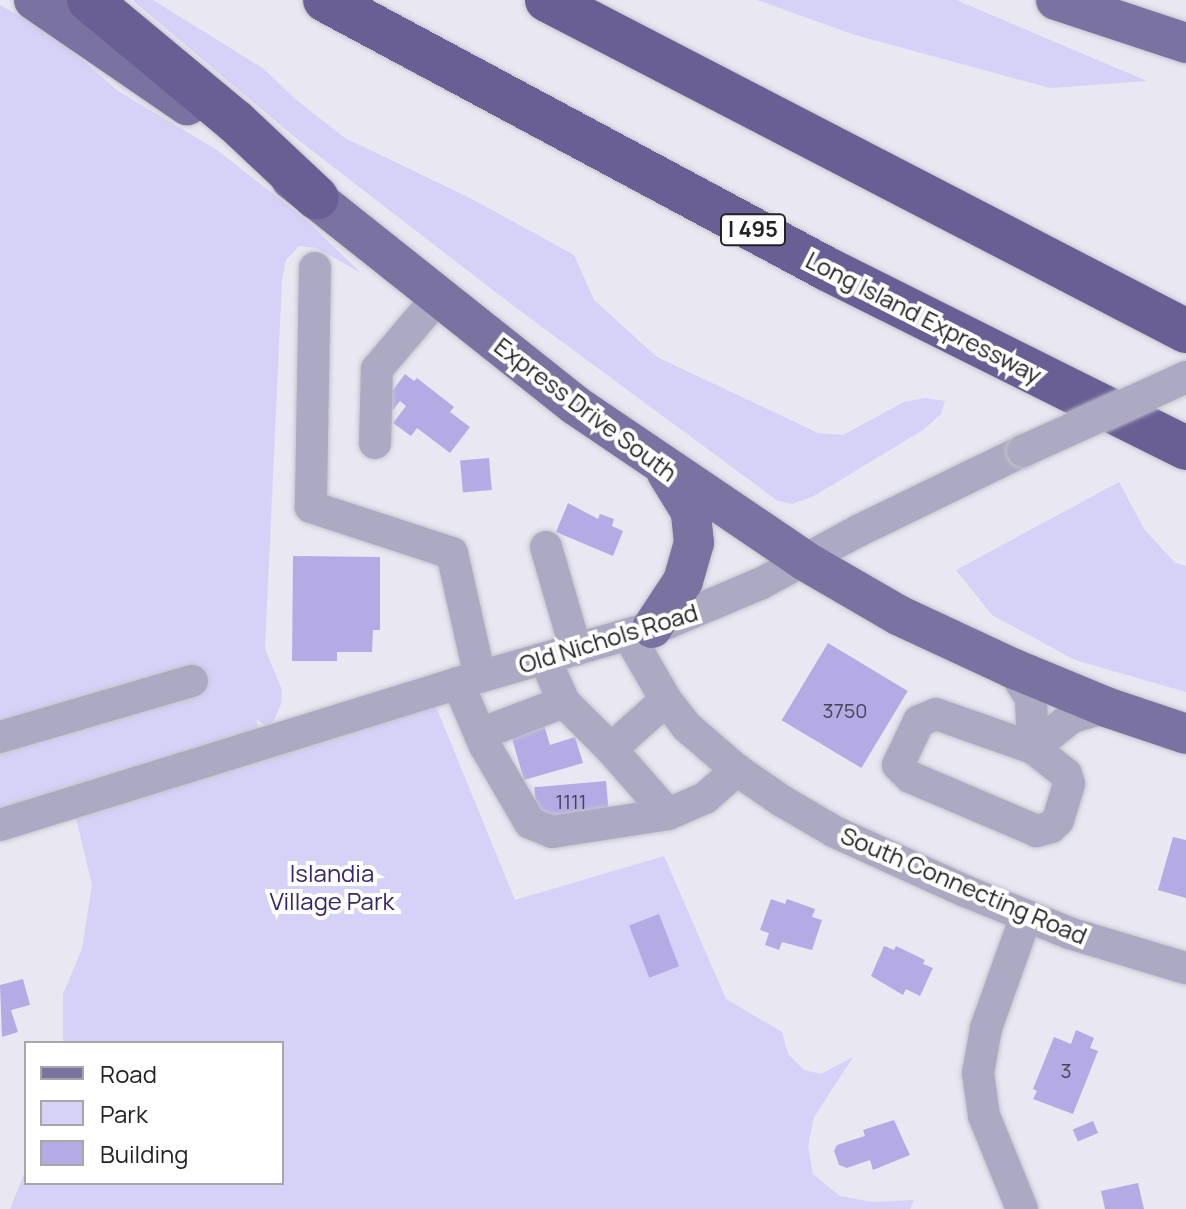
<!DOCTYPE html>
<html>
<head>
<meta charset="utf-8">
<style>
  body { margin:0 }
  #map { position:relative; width:1186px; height:1209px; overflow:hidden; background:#e8e7f2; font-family:Manrope,sans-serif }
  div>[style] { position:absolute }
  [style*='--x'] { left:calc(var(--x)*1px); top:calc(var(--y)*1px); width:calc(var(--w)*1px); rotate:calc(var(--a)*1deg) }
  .green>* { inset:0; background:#d6d1f6 }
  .building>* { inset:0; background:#b4abe5; transform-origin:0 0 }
  .roads { filter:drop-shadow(0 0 2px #c5c4cd) drop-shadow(0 0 2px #c5c4cd) }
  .minor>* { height:32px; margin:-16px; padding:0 16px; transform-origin:16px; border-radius:16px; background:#aca9c3 }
  .major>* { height:40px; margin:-20px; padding:0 20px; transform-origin:20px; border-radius:20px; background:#7a73a1 }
  .highway>* { height:44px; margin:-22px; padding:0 22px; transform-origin:22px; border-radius:22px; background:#695f94 }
  .bridges { filter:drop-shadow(0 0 2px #c5c4cd) drop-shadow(0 0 2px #c5c4cd) }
  .minor-bridge>* { height:32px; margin:-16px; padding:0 16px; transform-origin:16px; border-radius:16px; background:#aca9c3 }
  span { translate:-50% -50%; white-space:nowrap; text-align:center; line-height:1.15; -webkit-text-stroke:8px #fff; paint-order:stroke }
  .number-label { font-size:20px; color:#474456 }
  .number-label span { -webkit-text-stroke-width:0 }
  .shield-label span { padding:2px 6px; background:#fff; border:2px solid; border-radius:6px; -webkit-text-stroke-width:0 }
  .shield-label { font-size:22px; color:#232226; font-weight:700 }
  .street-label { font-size:24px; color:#232226 }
  .park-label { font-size:24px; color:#382669 }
  .legend { position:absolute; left:24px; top:1041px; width:260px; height:144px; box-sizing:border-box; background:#fff; border:2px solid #a7a7a8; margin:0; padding:10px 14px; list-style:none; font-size:24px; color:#232226 }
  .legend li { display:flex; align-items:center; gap:16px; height:40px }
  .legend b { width:40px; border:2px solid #a7a7a8 }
</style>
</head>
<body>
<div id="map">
  <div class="green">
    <i style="clip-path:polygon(132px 0,153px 0,264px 69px,295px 99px,345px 138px,470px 198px,574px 255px,594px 300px,657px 357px,818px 433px,843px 435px,904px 402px,925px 398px,945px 401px,941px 414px,923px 430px,814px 496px,792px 504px,778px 501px,511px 304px,297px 139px)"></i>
    <i style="clip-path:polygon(757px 0,956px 0,1147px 81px,1050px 88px,855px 35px)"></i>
    <i style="clip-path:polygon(0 5px,54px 35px,118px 91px,217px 150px,305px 219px,361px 273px,317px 248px,299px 246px,286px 260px,282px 280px,265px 649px,282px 690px,281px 704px,270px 729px,256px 719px,262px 738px,428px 687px,515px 900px,664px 856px,726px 999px,782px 1032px,788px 1054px,804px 1070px,821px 1074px,853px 1057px,814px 1117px,808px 1147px,813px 1174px,840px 1196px,873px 1202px,914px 1200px,910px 1209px,10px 1209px,26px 1169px,26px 1183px,282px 1183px,282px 1043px,63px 1043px,63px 994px,82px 949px,92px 885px,72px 801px,0 823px)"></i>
    <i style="clip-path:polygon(1119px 482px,1144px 529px,1175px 563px,1186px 566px,1186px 692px,1075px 660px,992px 615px,956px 570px)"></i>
  </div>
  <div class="building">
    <i style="clip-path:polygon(405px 374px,414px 381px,417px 378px,454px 407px,450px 412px,470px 427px,450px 453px,417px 428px,411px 436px,393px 423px,406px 406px,400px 401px,393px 410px,384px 402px)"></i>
    <i style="left:489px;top:458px;width:32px;height:29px;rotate:85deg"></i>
    <i style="clip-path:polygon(568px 503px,598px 519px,600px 514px,614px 519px,612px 526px,623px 531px,613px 556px,556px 532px)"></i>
    <i style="clip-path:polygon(293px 556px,380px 557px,380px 630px,373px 630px,372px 652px,337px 652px,337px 661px,292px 661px)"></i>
    <i style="left:828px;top:643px;width:93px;height:90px;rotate:31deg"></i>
    <i style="clip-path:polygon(542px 718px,550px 745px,575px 737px,583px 763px,524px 780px,509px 728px)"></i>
    <i style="left:606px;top:781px;width:35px;height:72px;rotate:85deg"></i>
    <i style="clip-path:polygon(1173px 837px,1186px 840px,1186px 898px,1158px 890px)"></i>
    <i style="clip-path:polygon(771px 899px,785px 904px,787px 899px,815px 909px,812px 917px,822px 920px,812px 950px,782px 942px,779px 950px,765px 945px,769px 933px,760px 930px)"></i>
    <i style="left:659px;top:914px;width:56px;height:32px;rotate:69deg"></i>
    <i style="clip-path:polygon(884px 946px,894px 950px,896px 946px,925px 960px,923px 964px,933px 968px,920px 996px,906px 989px,903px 995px,871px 976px)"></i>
    <i style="clip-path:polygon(23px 979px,30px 1005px,11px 1010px,18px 1032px,2px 1037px,0 985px)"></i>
    <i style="clip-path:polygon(1076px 1030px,1094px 1038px,1090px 1048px,1098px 1051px,1073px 1114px,1033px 1099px,1037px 1091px,1033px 1089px,1054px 1037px,1071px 1044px)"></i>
    <i style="clip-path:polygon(894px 1120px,910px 1155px,873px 1170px,870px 1160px,847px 1168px,839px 1165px,834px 1151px,837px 1145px,865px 1136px,863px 1130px)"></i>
    <i style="left:1093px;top:1121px;width:13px;height:22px;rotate:67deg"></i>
    <i style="clip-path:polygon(1138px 1183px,1144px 1209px,1105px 1209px,1101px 1191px)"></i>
  </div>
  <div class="roads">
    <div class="minor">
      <i style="--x:315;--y:268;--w:239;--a:91"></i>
      <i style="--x:311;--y:507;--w:148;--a:18.1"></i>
      <i style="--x:452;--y:553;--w:127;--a:77.3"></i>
      <i style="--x:375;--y:443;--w:74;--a:-88.5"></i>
      <i style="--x:377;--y:369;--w:96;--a:-49.7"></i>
      <i style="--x:546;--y:547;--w:107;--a:73.8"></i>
      <i style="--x:629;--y:636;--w:74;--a:60"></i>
      <i style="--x:666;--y:700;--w:34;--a:52"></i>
      <i style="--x:687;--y:727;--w:66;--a:40.7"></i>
      <i style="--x:737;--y:770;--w:55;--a:34.6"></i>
      <i style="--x:782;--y:801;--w:61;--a:30.3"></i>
      <i style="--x:835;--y:832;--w:143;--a:24.4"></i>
      <i style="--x:965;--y:891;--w:112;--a:22"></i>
      <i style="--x:1069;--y:933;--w:122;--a:16.7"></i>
      <i style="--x:545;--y:659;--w:47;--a:66.2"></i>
      <i style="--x:564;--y:702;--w:66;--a:45"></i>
      <i style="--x:1012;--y:668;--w:36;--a:58"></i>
      <i style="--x:1031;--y:699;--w:49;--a:87.7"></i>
      <i style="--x:1033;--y:748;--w:50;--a:-38.5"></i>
      <i style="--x:1072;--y:717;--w:35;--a:-16"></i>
      <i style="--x:458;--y:683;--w:66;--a:66.9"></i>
      <i style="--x:484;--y:744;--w:91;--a:59.8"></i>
      <i style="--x:530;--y:823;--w:24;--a:22"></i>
      <i style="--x:552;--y:832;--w:117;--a:-8.8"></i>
      <i style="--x:666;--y:700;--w:74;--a:138.3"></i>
      <i style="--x:611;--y:749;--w:86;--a:48.8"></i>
      <i style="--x:668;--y:814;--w:40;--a:-23.4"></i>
      <i style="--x:705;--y:798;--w:43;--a:-41.2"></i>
      <i style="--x:936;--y:714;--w:103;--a:19.3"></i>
      <i style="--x:1033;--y:748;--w:42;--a:38.2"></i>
      <i style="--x:1066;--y:774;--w:10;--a:73"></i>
      <i style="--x:1069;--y:784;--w:38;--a:107"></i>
      <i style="--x:1058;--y:820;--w:10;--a:135"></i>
      <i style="--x:1051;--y:827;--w:15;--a:164"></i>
      <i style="--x:1037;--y:831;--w:138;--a:-157"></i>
      <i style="--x:910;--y:777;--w:17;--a:-135"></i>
      <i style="--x:898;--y:765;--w:49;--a:-64.5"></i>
      <i style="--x:919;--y:721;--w:18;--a:-22"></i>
      <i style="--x:480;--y:734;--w:90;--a:-20.9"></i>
      <i style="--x:0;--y:737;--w:200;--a:-16.3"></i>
      <i style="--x:0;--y:825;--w:480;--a:-17.2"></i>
      <i style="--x:458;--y:683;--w:217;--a:-16"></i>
      <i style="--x:667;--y:623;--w:101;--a:-22.8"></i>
      <i style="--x:760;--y:584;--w:114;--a:-28.4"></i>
      <i style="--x:860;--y:530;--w:181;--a:-25.9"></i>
      <i style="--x:1022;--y:1209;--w:100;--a:-112.2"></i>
      <i style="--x:984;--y:1116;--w:43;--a:-97.9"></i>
      <i style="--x:978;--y:1073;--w:46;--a:-79.9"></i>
      <i style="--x:986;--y:1028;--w:119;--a:-70.3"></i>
    </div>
    <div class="major">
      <i style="--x:34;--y:0;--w:186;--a:34.5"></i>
      <i style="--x:1056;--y:0;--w:137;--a:18.3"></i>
      <i style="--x:291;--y:179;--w:363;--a:38.5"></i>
      <i style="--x:575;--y:405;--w:278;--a:34.1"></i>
      <i style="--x:805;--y:561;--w:108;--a:30.1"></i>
      <i style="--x:898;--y:615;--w:126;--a:24.9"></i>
      <i style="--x:1012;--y:668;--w:102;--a:22.5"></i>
      <i style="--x:1106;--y:707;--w:84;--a:18.6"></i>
      <i style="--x:652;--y:628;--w:56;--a:-56.6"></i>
      <i style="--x:683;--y:581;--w:40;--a:-74"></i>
      <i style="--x:694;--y:543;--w:31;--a:-96"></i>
      <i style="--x:691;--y:512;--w:46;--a:-121.6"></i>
    </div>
    <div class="highway">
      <i style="--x:89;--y:0;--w:190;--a:39.7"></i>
      <i style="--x:235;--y:121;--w:112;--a:43.2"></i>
      <i style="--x:325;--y:0;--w:570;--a:28.18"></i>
      <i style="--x:827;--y:269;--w:401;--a:26.5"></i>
      <i style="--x:547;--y:0;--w:720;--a:27.38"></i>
    </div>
  </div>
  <div class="bridges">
    <div class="minor-bridge">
      <i style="--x:1023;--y:451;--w:179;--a:-24.4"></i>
    </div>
  </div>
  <div class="number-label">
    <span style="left:845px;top:710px">3750</span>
    <span style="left:571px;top:801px">1111</span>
    <span style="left:1066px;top:1070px">3</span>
  </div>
  <div class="shield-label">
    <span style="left:753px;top:230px">I 495</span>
  </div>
  <div class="street-label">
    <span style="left:924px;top:317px;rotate:27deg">Long Island Expressway</span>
    <span style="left:586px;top:409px;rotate:37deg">Express Drive South</span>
    <span style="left:608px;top:638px;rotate:-17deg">Old Nichols Road</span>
    <span style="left:964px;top:885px;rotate:23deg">South Connecting Road</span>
  </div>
  <div class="park-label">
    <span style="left:332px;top:887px">Islandia<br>Village Park</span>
  </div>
  <ul class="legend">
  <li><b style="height:10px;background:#7a73a1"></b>Road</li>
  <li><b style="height:22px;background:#d6d1f6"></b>Park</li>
  <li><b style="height:22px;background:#b4abe5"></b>Building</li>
  </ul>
</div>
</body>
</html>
